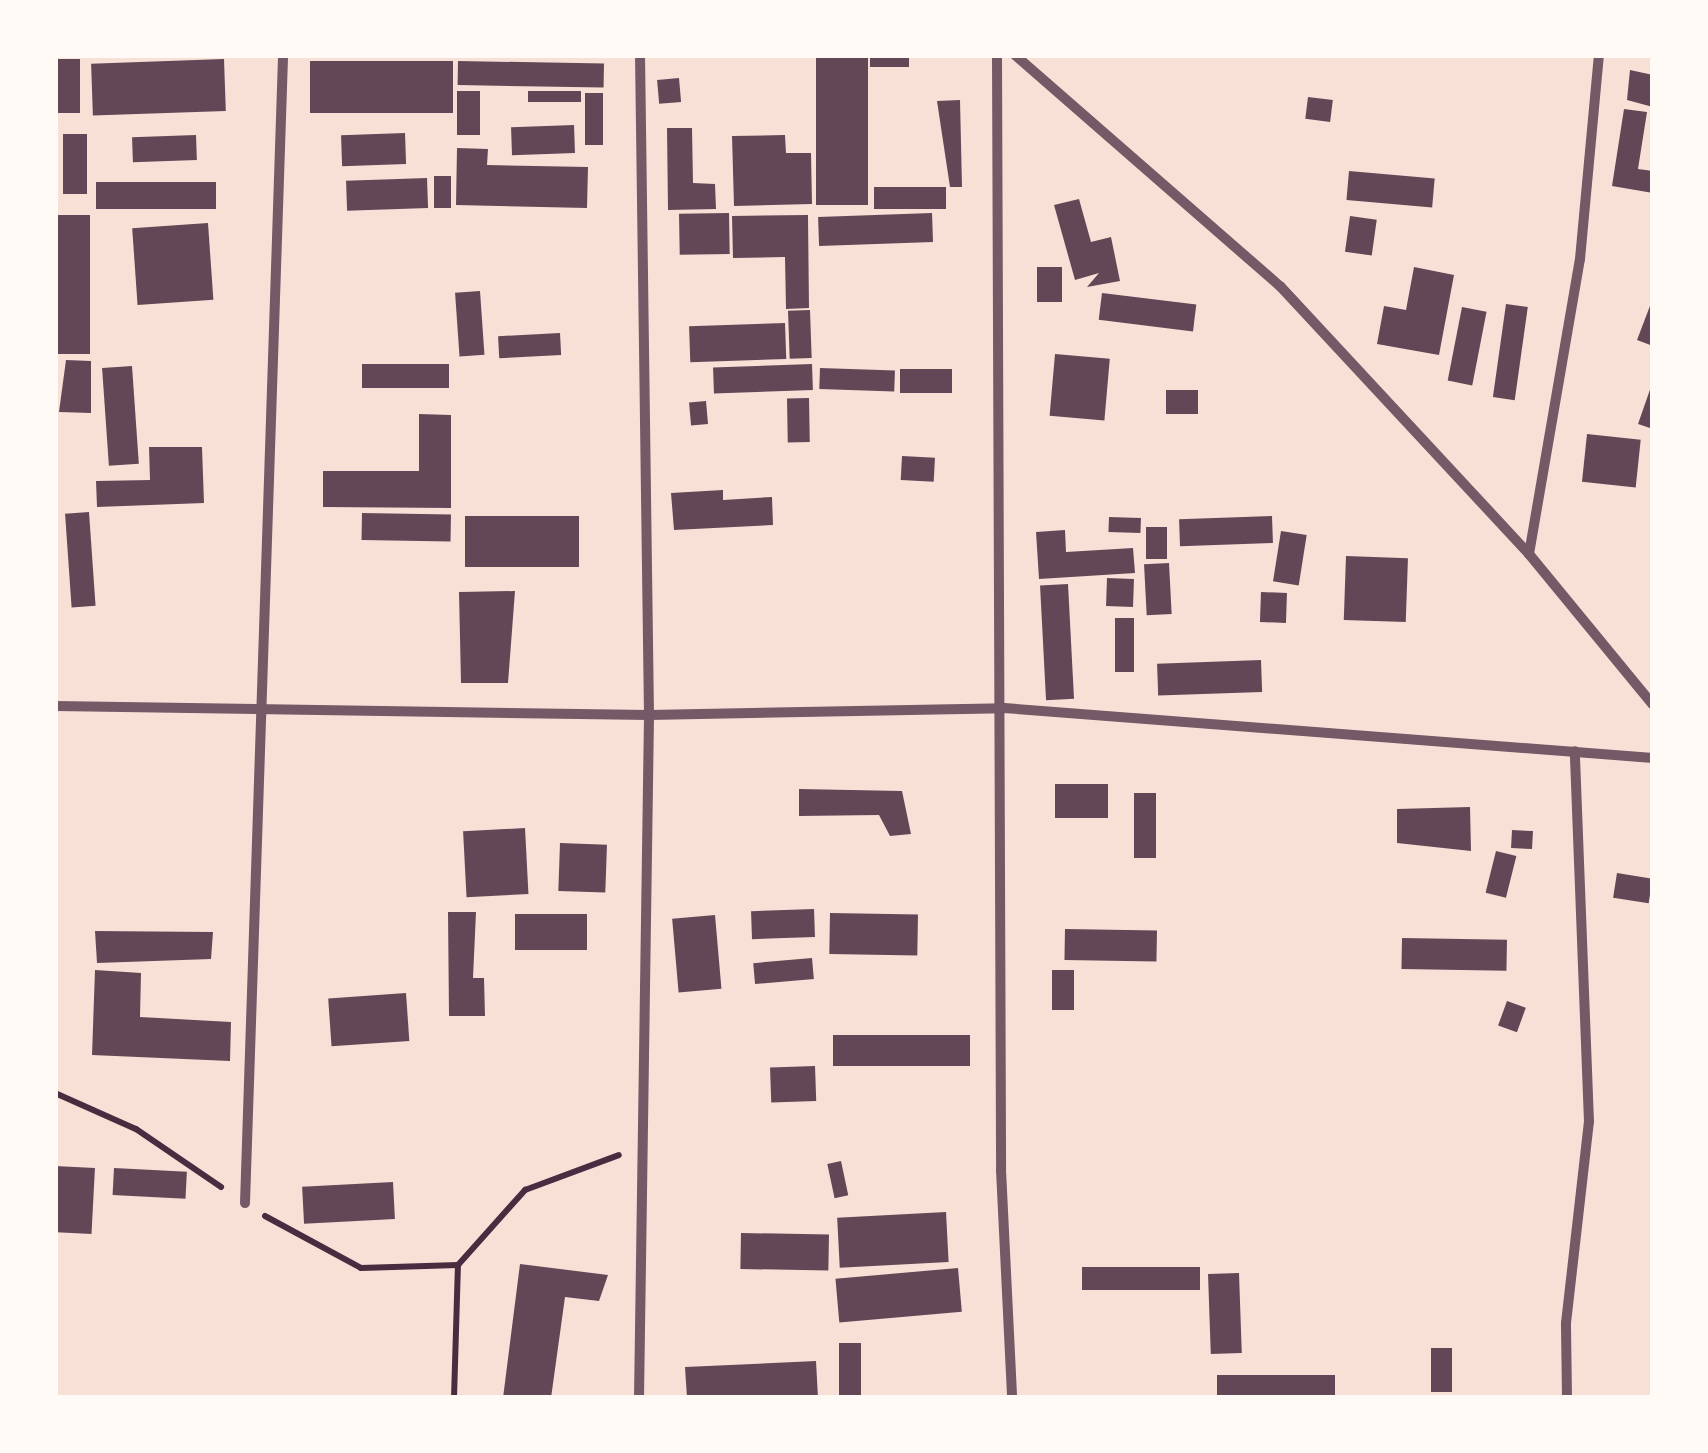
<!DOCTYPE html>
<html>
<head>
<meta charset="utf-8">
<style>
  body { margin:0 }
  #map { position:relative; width:1708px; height:1453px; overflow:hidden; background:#f7e1d7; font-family:"Libre Baskerville",serif }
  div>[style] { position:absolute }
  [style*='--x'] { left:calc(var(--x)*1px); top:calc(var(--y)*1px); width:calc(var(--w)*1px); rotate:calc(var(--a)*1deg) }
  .building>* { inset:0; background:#644757; transform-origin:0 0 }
  .path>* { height:6px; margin:-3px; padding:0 3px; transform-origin:3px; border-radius:3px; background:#4a2c40 }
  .minor>* { height:10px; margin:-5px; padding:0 5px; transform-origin:5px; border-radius:5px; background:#755966 }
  span { translate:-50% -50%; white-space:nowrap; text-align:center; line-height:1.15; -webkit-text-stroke:10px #fffaf5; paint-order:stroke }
  .frame { position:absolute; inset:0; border:58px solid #fffaf5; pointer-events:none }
</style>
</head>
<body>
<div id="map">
  <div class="building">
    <i style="left:816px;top:55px;width:52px;height:150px"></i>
    <i style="left:870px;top:55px;width:39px;height:12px"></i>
    <i style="left:55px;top:59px;width:25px;height:54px"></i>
    <i style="left:224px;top:59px;width:52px;height:133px;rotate:88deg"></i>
    <i style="left:310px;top:61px;width:143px;height:52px"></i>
    <i style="left:458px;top:61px;width:146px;height:24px;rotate:1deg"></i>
    <i style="clip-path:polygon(1630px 70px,1653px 75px,1653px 107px,1627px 100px)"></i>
    <i style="left:679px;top:78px;width:24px;height:22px;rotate:85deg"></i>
    <i style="left:457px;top:91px;width:23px;height:44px"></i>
    <i style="left:581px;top:91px;width:11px;height:53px;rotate:90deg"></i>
    <i style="left:585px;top:93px;width:18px;height:52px"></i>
    <i style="left:1308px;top:97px;width:25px;height:22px;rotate:7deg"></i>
    <i style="clip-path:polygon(960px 100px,962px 187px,950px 187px,937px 101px)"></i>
    <i style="clip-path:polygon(1624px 109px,1647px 112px,1638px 169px,1653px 171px,1653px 193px,1612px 186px)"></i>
    <i style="left:574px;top:125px;width:28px;height:63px;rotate:88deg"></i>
    <i style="clip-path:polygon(667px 128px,692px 128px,693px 183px,715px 184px,716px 209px,668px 210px)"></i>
    <i style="left:405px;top:133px;width:31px;height:64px;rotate:88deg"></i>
    <i style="left:63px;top:134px;width:24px;height:60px"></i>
    <i style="left:196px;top:135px;width:25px;height:64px;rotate:88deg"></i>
    <i style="clip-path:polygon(785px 135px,786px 153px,811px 153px,812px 204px,734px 206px,732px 136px)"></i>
    <i style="clip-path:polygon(457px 148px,488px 149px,487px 165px,588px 167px,587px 208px,456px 205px)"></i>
    <i style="left:1349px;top:171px;width:86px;height:29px;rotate:5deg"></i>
    <i style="left:434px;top:176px;width:17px;height:32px"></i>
    <i style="left:427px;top:178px;width:30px;height:81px;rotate:88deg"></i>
    <i style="left:216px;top:182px;width:27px;height:120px;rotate:90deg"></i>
    <i style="left:874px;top:187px;width:72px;height:22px"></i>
    <i style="clip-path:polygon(1079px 199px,1091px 242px,1111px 237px,1120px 281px,1087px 287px,1099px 273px,1075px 280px,1054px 205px)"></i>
    <i style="left:729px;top:213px;width:41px;height:50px;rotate:89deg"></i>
    <i style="left:932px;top:213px;width:29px;height:114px;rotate:88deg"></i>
    <i style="left:55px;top:215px;width:35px;height:139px"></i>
    <i style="clip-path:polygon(808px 215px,809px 308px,786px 309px,785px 257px,733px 258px,732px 216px)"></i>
    <i style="left:1350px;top:216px;width:27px;height:36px;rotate:8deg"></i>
    <i style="left:208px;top:223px;width:77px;height:76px;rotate:86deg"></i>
    <i style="left:1037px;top:267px;width:25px;height:35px"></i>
    <i style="clip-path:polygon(1414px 267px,1454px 275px,1439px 355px,1377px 344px,1384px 306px,1406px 310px)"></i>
    <i style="left:480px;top:291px;width:64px;height:25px;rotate:86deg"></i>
    <i style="left:1102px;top:293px;width:95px;height:27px;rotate:7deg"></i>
    <i style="clip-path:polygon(1653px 298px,1653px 346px,1637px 340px)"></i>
    <i style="left:1506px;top:304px;width:22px;height:94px;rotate:8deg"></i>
    <i style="left:1462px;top:307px;width:25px;height:75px;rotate:11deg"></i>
    <i style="left:810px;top:310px;width:48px;height:22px;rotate:88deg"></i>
    <i style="left:785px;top:323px;width:36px;height:96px;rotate:88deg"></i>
    <i style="left:560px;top:333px;width:22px;height:62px;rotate:87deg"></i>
    <i style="left:1055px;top:354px;width:55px;height:62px;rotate:5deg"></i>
    <i style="clip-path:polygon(66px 360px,91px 361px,91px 413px,59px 412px)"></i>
    <i style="left:362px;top:364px;width:87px;height:24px"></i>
    <i style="left:812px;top:364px;width:26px;height:99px;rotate:88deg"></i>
    <i style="left:132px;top:366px;width:98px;height:30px;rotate:86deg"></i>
    <i style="left:820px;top:368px;width:75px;height:21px;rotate:2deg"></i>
    <i style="left:900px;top:369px;width:52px;height:24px"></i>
    <i style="clip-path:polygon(1653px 381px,1653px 429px,1638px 424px)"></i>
    <i style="left:1198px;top:390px;width:24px;height:32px;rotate:90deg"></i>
    <i style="left:809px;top:398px;width:44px;height:22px;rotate:89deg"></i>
    <i style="left:706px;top:401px;width:23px;height:17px;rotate:85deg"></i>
    <i style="clip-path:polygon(419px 414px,451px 415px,451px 508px,323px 507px,323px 471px,419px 471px)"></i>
    <i style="left:1587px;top:434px;width:54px;height:48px;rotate:6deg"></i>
    <i style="clip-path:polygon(149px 447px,202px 447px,204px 503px,97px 507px,96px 481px,150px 480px)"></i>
    <i style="left:902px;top:456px;width:33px;height:24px;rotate:3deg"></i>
    <i style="clip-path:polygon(723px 490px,723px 500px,772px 497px,773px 525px,674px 530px,671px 493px)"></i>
    <i style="left:89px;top:512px;width:94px;height:24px;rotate:86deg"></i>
    <i style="left:362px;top:513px;width:89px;height:27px;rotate:1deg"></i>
    <i style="left:465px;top:516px;width:114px;height:51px"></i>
    <i style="left:1272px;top:516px;width:27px;height:93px;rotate:88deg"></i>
    <i style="left:1109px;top:517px;width:32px;height:15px;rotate:2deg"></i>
    <i style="left:1146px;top:527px;width:21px;height:32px"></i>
    <i style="clip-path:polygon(1065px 530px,1066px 552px,1133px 548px,1135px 573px,1039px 579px,1036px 532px)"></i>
    <i style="left:1281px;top:531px;width:26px;height:51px;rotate:9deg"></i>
    <i style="left:1346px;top:556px;width:62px;height:64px;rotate:2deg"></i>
    <i style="left:1169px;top:563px;width:51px;height:25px;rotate:87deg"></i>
    <i style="left:1107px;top:578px;width:27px;height:28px;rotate:2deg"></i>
    <i style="left:1068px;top:584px;width:115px;height:28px;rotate:87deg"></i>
    <i style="clip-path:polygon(515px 591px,508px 683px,461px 683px,459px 592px)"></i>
    <i style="left:1261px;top:592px;width:26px;height:30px;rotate:2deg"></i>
    <i style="left:1115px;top:618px;width:19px;height:54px"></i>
    <i style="left:1261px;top:660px;width:32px;height:104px;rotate:88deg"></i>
    <i style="left:1055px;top:784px;width:53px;height:34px"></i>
    <i style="clip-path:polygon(799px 789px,902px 791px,911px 834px,890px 836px,879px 815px,799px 816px)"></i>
    <i style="left:1134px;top:793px;width:22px;height:65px"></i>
    <i style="clip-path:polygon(1470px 807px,1471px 851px,1397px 843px,1397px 809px)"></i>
    <i style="left:525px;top:828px;width:66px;height:62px;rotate:87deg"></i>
    <i style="left:1512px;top:830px;width:21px;height:18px;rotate:3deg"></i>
    <i style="left:560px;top:843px;width:47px;height:48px;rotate:2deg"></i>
    <i style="left:1496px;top:851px;width:21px;height:43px;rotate:14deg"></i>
    <i style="left:1617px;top:873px;width:36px;height:25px;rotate:9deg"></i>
    <i style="left:814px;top:909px;width:28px;height:63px;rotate:88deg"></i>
    <i style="clip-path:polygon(448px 912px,476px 912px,473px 978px,484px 978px,485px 1016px,449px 1016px)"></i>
    <i style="left:830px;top:913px;width:88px;height:41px;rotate:1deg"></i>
    <i style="left:515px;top:914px;width:72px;height:36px"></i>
    <i style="left:715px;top:915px;width:74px;height:43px;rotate:85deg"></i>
    <i style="left:1065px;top:929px;width:92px;height:31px;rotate:1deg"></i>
    <i style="clip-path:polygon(95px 931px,213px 932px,211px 959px,97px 963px)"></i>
    <i style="left:1402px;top:938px;width:105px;height:31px;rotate:1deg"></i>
    <i style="left:812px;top:958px;width:21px;height:59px;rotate:85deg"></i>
    <i style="clip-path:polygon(95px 970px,141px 973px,140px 1017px,231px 1022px,230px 1061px,92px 1055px)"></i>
    <i style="left:1052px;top:970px;width:22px;height:40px"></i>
    <i style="left:406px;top:993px;width:48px;height:78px;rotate:86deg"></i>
    <i style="left:1507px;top:1001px;width:20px;height:26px;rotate:20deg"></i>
    <i style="left:833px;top:1035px;width:137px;height:31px"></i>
    <i style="left:815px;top:1066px;width:35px;height:45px;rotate:88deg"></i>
    <i style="left:841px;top:1161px;width:35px;height:14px;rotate:78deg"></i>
    <i style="left:55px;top:1166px;width:40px;height:66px;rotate:3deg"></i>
    <i style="left:114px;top:1168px;width:73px;height:27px;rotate:3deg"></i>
    <i style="left:393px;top:1182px;width:37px;height:91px;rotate:87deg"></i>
    <i style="left:946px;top:1212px;width:50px;height:109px;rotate:87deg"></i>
    <i style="left:741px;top:1233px;width:88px;height:36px;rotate:1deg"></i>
    <i style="clip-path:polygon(520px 1264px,608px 1275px,599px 1301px,565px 1297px,551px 1398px,503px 1398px)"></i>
    <i style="left:1200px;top:1267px;width:23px;height:118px;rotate:90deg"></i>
    <i style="left:958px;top:1268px;width:44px;height:123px;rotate:85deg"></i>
    <i style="left:1239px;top:1273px;width:80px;height:31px;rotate:88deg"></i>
    <i style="left:839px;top:1343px;width:22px;height:55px"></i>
    <i style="left:1431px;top:1348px;width:21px;height:44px"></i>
    <i style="clip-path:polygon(816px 1361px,818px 1398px,687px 1398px,685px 1367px)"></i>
    <i style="left:1217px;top:1375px;width:118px;height:23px"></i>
  </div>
  <div class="path">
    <i style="--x:55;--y:1093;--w:89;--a:24"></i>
    <i style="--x:136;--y:1129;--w:103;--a:34.3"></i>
    <i style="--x:265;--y:1216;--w:109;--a:28.4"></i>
    <i style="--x:361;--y:1268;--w:97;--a:-1.8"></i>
    <i style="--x:458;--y:1265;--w:101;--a:-48.2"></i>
    <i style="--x:525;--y:1190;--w:100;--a:-20.4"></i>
    <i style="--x:454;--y:1398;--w:133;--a:-88.3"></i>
  </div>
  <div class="minor">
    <i style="--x:997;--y:55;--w:1115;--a:89.79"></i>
    <i style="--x:1001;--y:1170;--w:228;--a:87.2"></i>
    <i style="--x:1015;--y:55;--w:352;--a:41.1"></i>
    <i style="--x:1280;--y:286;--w:366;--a:47.1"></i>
    <i style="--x:1529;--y:554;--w:195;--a:50.6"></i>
    <i style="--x:1529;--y:554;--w:299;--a:-80.2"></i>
    <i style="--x:1580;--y:259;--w:205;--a:-84.7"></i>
    <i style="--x:55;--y:706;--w:594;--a:0.87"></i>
    <i style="--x:649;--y:715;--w:355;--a:-1.1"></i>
    <i style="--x:1004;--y:708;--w:651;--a:4.41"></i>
    <i style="--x:245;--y:1203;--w:1149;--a:-88.1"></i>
    <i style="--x:639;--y:1398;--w:683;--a:-89.16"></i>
    <i style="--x:649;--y:715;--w:660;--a:-90.78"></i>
    <i style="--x:1567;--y:1398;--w:75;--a:-90.8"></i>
    <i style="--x:1566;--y:1323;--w:202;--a:-83.5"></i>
    <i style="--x:1589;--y:1122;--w:371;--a:-92.2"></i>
  </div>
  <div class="frame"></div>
</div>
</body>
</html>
